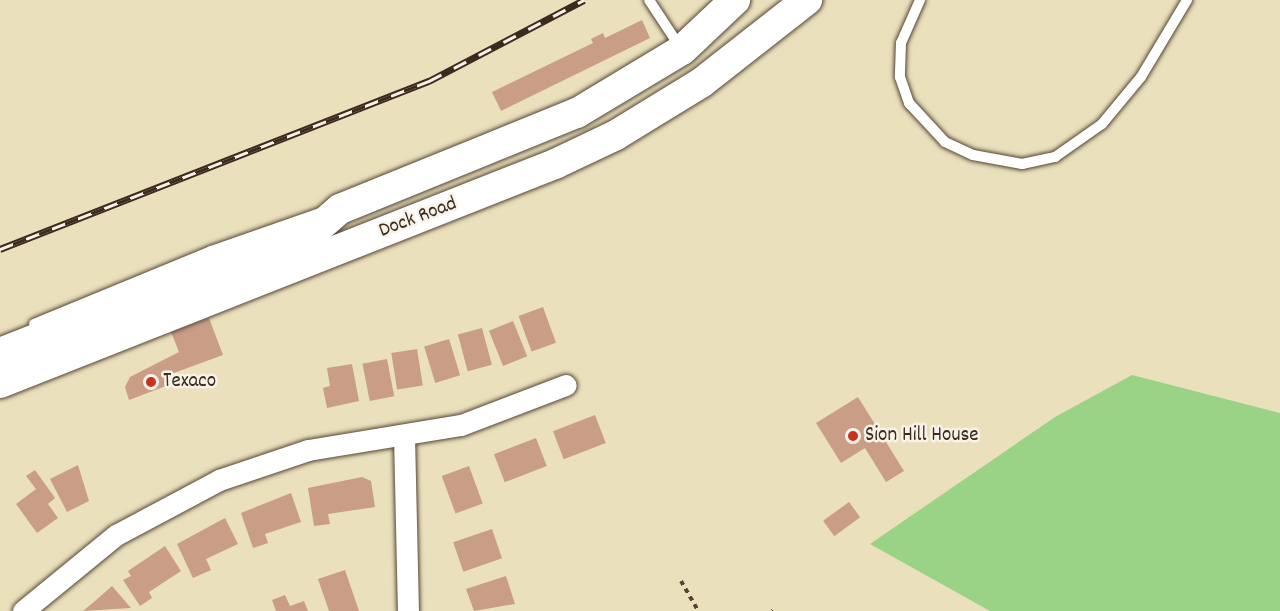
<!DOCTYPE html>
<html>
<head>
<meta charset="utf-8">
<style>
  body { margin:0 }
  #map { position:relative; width:1280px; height:611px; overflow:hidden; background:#eae0bc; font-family:Dekko,sans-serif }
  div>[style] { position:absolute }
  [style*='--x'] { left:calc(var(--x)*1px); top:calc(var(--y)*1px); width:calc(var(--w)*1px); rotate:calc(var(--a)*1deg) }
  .green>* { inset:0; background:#9ad386 }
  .building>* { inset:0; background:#c99d86; transform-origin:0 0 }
  .path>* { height:4px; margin-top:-2px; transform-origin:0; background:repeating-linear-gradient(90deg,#554536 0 4.5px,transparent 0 9px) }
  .roads { filter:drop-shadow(0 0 2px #554536) drop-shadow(0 0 2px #554536) }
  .service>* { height:10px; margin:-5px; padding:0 5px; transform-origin:5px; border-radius:5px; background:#fff }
  .minor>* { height:21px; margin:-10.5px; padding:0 10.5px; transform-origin:10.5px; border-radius:10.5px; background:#fff }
  .secondary>* { height:30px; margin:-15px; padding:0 15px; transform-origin:15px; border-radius:15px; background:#fff }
  .rail>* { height:7px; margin-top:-3.5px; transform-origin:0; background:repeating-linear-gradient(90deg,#f7f3e8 0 14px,#3b2a1e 0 28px); box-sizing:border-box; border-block:2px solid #3b2a1e }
  .dots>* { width:16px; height:16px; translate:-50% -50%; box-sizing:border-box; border:3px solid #f7f3e8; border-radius:50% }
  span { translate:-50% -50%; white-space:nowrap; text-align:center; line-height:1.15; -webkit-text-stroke:5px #f7f3e8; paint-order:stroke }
  .street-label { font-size:21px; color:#3b2a1e }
  .poi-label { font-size:21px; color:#3b2a1e }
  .left { translate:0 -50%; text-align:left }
</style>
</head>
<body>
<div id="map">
  <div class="green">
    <i style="clip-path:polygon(1132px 375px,1280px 413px,1280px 611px,990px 611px,870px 544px,1055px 417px)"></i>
  </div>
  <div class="building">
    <i style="clip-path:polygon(642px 20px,650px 38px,501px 111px,492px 92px,593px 43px,591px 39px,603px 33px,605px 38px)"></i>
    <i style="left:543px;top:307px;width:38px;height:26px;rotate:70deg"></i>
    <i style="clip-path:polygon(209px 318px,223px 355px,171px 374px,174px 383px,129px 400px,125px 387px,130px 377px,179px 352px,171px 332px)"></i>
    <i style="left:513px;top:321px;width:38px;height:26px;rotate:68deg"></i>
    <i style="left:482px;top:328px;width:38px;height:25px;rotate:75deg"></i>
    <i style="left:449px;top:339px;width:38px;height:26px;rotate:73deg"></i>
    <i style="left:417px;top:349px;width:37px;height:26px;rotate:81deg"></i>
    <i style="left:387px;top:359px;width:38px;height:25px;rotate:79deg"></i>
    <i style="clip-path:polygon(352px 364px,359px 401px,327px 408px,323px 388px,330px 386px,327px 368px)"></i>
    <i style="clip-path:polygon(858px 397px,904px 471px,886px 482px,865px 448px,841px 463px,816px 423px)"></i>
    <i style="left:595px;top:415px;width:30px;height:45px;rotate:69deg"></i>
    <i style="left:536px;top:438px;width:30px;height:45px;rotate:69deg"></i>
    <i style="clip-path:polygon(78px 465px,89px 501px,67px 512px,50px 479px)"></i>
    <i style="left:469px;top:466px;width:40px;height:29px;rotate:70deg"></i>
    <i style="clip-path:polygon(35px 470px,55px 498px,48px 504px,58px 518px,37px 533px,16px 504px,36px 489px,26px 476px)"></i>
    <i style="clip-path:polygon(362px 477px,371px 481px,375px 507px,328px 514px,330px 524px,314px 526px,308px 488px)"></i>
    <i style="clip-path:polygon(291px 493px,301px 522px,265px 534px,268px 543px,253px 548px,241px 513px)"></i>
    <i style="left:849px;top:502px;width:19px;height:32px;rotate:54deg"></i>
    <i style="clip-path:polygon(225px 518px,238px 544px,206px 559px,211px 570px,193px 578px,177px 544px)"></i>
    <i style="left:492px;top:529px;width:31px;height:41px;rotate:71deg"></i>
    <i style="clip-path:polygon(165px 546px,181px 571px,149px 592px,152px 598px,140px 606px,123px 580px,131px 576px,128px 571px)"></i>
    <i style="clip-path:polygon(345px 570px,359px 611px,329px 611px,318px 579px)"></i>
    <i style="clip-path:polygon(506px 576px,515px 604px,474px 611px,466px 589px)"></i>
    <i style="clip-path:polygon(112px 586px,131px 608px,83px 611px,95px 601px)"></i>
    <i style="clip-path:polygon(285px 595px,290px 606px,304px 601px,308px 611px,276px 611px,272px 600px)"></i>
  </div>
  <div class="path">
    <i style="--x:681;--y:581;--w:34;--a:60"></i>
    <i style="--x:772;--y:611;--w:1;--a:-45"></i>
  </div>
  <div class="roads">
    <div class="service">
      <i style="--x:649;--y:0;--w:56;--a:56.6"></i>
      <i style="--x:920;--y:0;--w:47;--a:113.8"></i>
      <i style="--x:901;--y:43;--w:34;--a:92"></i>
      <i style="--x:900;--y:77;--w:28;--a:71"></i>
      <i style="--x:909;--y:103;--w:53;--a:47.3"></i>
      <i style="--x:945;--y:142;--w:31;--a:25"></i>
      <i style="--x:973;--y:155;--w:50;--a:10.4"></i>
      <i style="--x:1022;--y:164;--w:34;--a:-12"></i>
      <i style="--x:1055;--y:157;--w:57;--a:-35.1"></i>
      <i style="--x:1102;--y:124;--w:61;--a:-50.3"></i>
      <i style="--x:1141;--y:77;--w:90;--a:-59.1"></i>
      <i style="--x:34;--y:324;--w:191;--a:-22.4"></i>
      <i style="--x:211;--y:251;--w:122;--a:-19.2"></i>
    </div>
    <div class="minor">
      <i style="--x:404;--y:436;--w:175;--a:88.7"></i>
      <i style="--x:23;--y:611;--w:120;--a:-39.3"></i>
      <i style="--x:116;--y:535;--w:117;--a:-28.1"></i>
      <i style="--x:219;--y:480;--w:94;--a:-18.6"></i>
      <i style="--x:308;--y:450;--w:155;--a:-9.3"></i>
      <i style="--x:461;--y:425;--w:112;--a:-20.9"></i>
    </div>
    <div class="secondary">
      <i style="--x:0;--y:353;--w:342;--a:-21.5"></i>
      <i style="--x:318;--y:228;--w:29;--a:-41"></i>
      <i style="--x:340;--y:209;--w:256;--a:-22.1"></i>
      <i style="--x:577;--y:113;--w:122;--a:-31"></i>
      <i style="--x:682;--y:50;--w:73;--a:-43.3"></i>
      <i style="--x:0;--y:383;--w:597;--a:-21.53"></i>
      <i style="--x:555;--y:164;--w:68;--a:-25.4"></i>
      <i style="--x:616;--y:135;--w:100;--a:-31.5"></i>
      <i style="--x:701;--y:83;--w:135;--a:-38.1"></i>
    </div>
  </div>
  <div class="rail">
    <i style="--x:0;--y:249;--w:461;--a:-21.4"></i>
    <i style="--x:429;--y:81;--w:175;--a:-27.6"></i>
  </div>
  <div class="dots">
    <i style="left:151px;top:382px;background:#c8321e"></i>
    <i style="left:853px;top:436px;background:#c8321e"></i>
  </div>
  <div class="street-label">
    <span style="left:418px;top:218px;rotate:-21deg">Dock Road</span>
  </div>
  <div class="poi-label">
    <span class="left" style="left:163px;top:382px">Texaco</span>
    <span class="left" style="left:865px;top:436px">Sion Hill House</span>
  </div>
</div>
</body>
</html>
